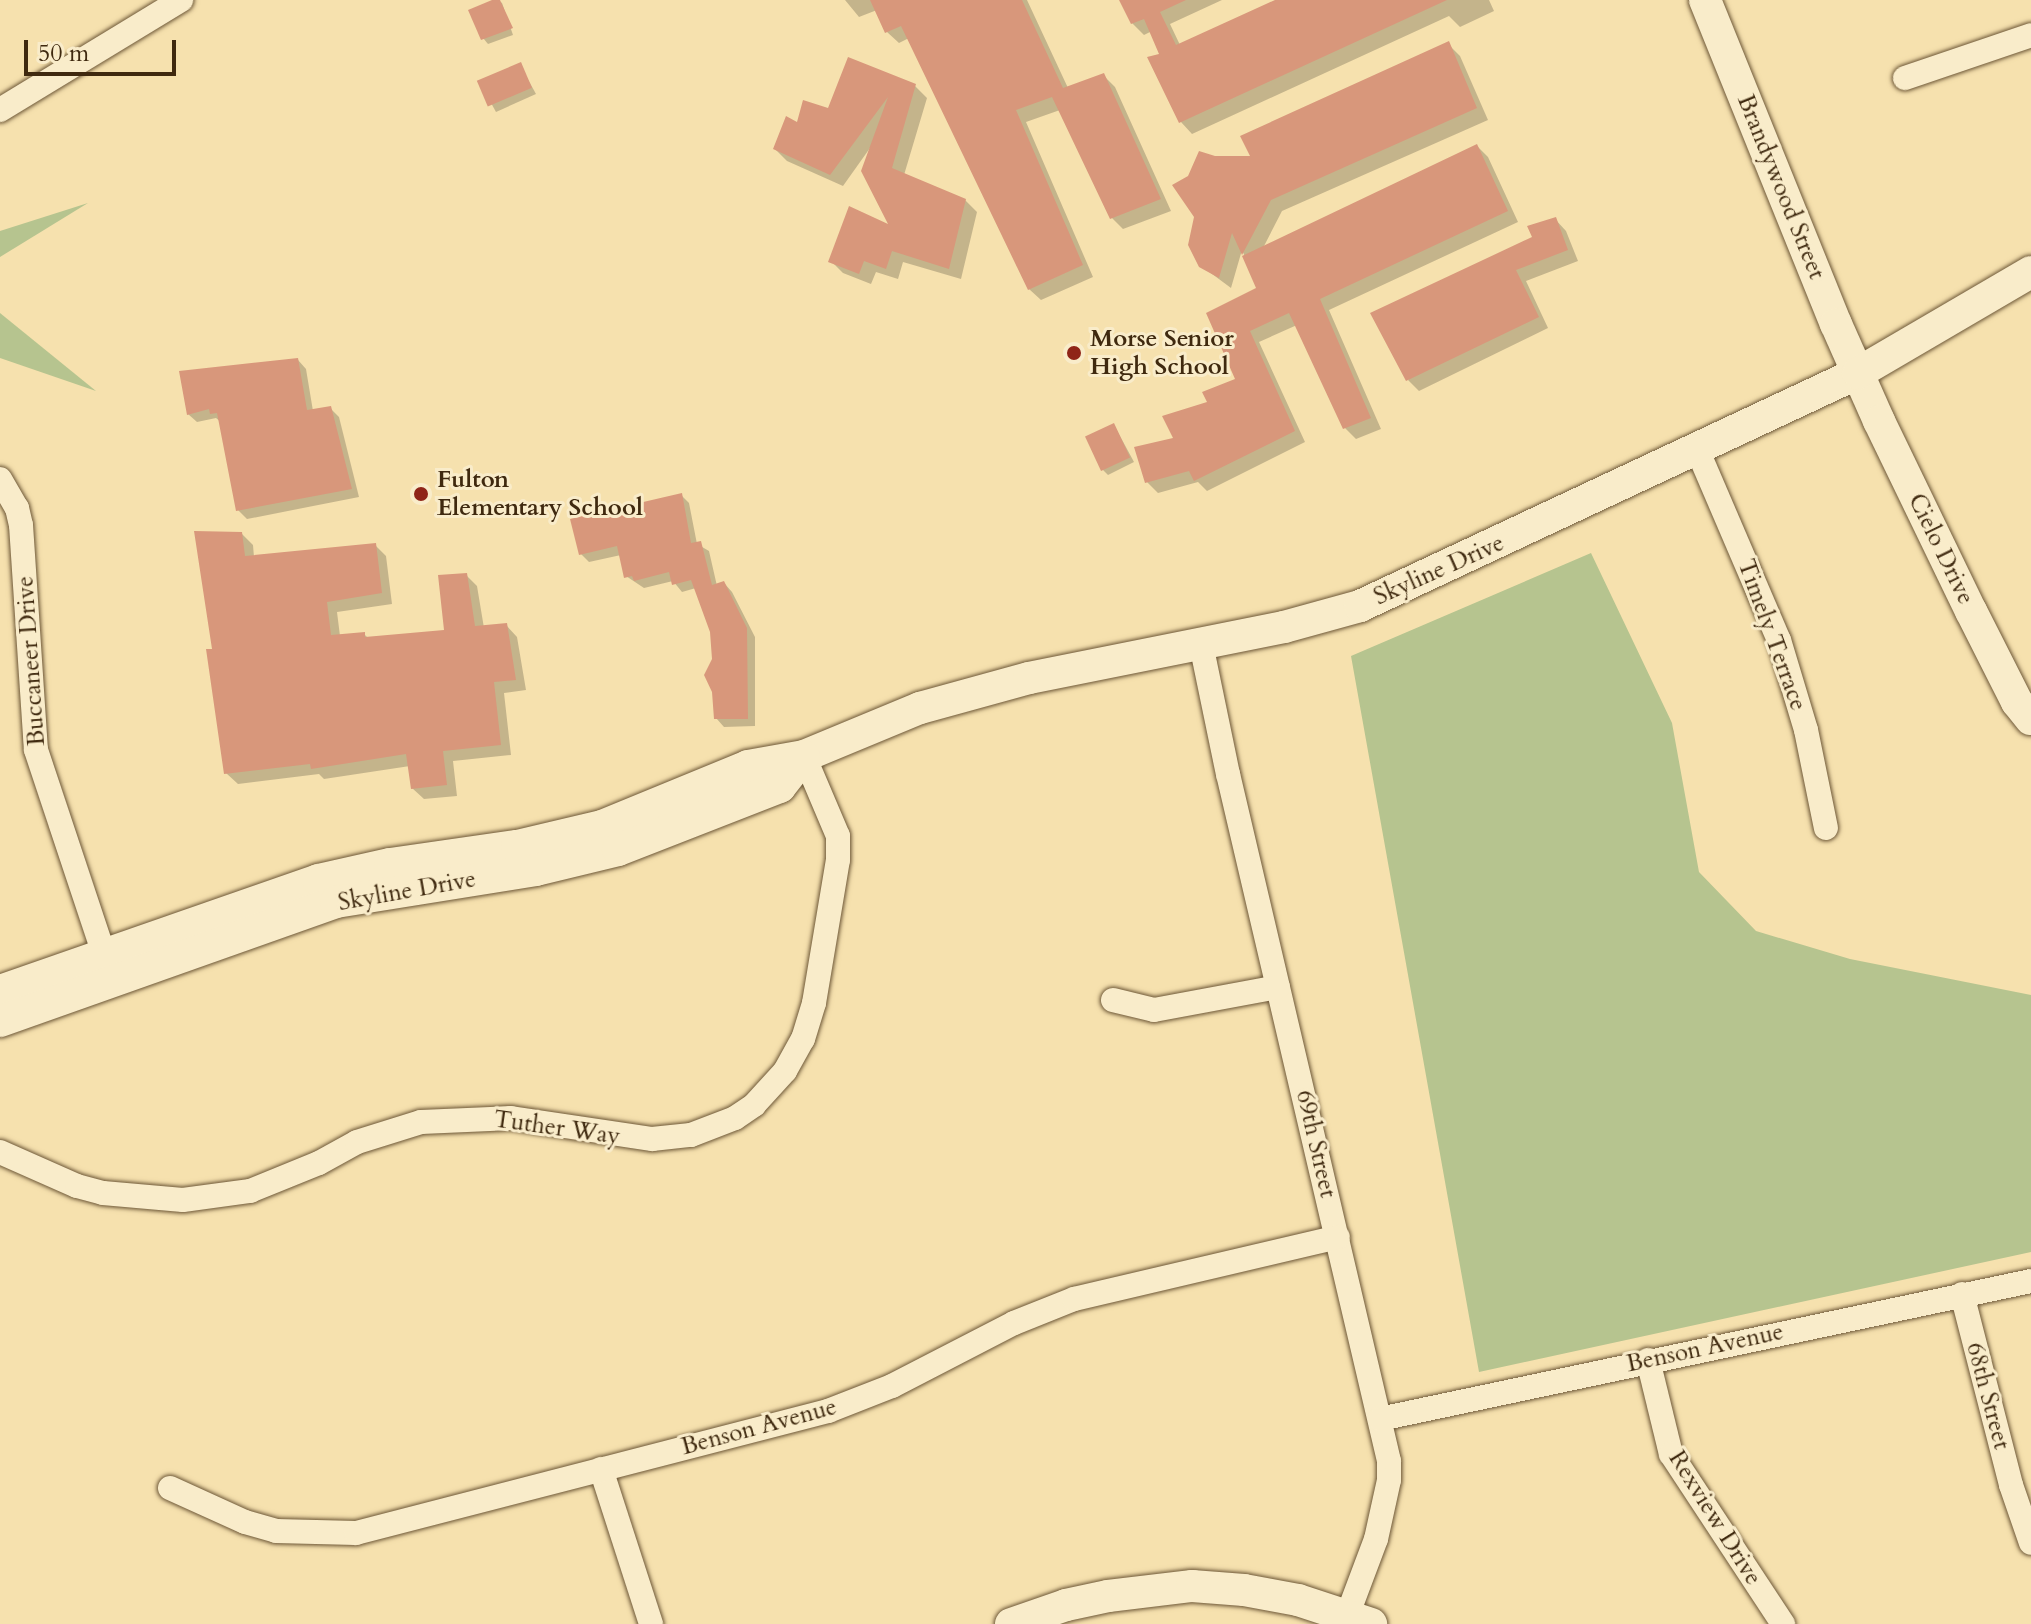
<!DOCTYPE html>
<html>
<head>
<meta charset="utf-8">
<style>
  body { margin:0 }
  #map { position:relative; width:2031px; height:1624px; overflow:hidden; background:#f6e1ae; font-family:Cardo,serif }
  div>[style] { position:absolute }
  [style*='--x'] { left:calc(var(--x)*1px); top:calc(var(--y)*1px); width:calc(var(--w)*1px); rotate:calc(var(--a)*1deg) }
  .green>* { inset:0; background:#b6c48f }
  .shadow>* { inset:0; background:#0003 }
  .building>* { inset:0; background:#d8977b; transform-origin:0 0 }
  .roads { filter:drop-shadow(0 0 2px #6d5737) drop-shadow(0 0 2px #6d5737) }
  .street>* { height:24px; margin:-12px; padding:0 12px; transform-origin:12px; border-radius:12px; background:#f9ecca }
  .secondary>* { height:32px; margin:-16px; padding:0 16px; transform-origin:16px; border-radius:16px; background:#f9ecca }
  .dots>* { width:22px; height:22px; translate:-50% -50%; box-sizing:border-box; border:4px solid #f9ecca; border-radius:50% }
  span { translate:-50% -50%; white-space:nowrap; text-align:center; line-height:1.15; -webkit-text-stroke:6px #f9ecca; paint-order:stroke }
  .street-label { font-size:24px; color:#3f290f }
  .poi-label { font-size:24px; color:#3f290f; font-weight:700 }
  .left { translate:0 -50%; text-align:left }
  .scale { position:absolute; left:24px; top:40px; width:152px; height:36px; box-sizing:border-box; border:4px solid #3f290f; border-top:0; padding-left:10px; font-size:24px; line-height:28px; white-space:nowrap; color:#3f290f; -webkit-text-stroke:6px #f9ecca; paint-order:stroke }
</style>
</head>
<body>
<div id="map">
  <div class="green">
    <i style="clip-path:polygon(88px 203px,0 257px,0 231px)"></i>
    <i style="clip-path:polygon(0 313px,96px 391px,0 358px)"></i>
    <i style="clip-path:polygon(1591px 553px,1672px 723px,1699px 872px,1756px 931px,1850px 959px,2031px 995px,2031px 1252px,1479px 1372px,1351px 656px)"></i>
  </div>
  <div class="shadow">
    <i style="clip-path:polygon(497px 0,502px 3px,513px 35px,488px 44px,483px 38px)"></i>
    <i style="clip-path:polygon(845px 0,1027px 0,1068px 88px,1103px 75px,1115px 87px,1171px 211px,1123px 229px,1112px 218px,1060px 110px,1026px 122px,1093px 277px,1041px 300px,1029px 289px,909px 38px,899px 43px,887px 32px,877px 10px,859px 17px)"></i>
    <i style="clip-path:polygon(1122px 0,1222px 0,1170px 24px,1180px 45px,1280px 0,1489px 0,1494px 11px,1460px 27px,1449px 16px,1192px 134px,1181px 122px,1152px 31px,1144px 35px,1132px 23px)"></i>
    <i style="clip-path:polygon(1448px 44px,1460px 56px,1488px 120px,1282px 211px,1263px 248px,1477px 146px,1488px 157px,1518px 222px,1329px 310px,1381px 429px,1356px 439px,1345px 428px,1297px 325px,1259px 342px,1305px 442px,1207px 491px,1198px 482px,1158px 493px,1147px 482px,1176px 439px,1238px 380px,1259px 289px,1242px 250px,1231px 288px,1200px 265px,1215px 158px,1253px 158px)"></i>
    <i style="clip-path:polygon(520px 65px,536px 94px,496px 112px,479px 81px)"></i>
    <i style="clip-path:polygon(915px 86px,927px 98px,904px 175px,965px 200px,977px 212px,961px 279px,903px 262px,898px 279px,876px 272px,871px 284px,843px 273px,831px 261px,892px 228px,870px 148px,843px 186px,787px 161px,775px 149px,799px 125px,829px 110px)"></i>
    <i style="clip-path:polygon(1555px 219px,1566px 231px,1578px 261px,1526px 281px,1548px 328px,1419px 391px,1408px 380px)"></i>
    <i style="clip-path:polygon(298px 360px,306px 369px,313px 411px,330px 408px,339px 417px,359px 497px,247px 519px,238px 510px,222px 423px,216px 418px,197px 422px,188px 414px)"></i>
    <i style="clip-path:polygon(1114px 425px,1134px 462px,1108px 475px,1103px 470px)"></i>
    <i style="clip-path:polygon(681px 495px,689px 503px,697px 544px,709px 551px,717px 586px,724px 583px,732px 592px,755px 637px,755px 726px,724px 727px,716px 718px,712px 631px,696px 588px,682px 592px,673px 581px,644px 588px,626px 576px,621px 555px,589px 562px,581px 554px)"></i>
    <i style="clip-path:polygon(242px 534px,253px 545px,254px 557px,375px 545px,386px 556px,392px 604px,337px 612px,340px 636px,364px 634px,369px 639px,446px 631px,466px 575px,477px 586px,484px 628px,506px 625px,517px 637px,526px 690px,504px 693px,511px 755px,453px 761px,457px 796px,424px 799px,412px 788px,410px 766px,324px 779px,319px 774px,238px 784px,226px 773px,214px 650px)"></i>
  </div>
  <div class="building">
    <i style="clip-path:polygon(492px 0,500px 0,513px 28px,481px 40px,468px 10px)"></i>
    <i style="clip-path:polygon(870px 0,1022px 0,1063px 88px,1104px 73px,1161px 199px,1110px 219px,1052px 97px,1016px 110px,1083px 265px,1028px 290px,901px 26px,885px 33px)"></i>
    <i style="clip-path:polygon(1119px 0,1186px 0,1160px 12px,1176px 45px,1275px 0,1447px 0,1179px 123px,1147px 57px,1159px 54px,1144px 19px,1131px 24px)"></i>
    <i style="clip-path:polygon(1449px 41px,1477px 108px,1271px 200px,1242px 255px,1232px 233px,1219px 278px,1199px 267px,1188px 245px,1194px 217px,1172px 185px,1188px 176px,1199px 151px,1215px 156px,1250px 156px,1240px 136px)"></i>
    <i style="clip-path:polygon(848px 57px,916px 84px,892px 168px,966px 199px,949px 269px,892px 251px,886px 269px,864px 261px,859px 274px,828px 262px,849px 206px,888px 224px,861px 171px,888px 97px,830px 175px,773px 149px,786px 116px,797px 122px,803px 100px,828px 108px)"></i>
    <i style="left:521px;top:62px;width:28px;height:48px;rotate:67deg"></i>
    <i style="clip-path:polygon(1477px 144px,1508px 211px,1320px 299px,1371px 418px,1343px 429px,1289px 313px,1250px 331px,1295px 431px,1194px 481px,1189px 471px,1145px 483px,1134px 447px,1173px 438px,1162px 416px,1207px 402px,1202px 392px,1235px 379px,1206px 313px,1256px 288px,1242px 256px)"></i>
    <i style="clip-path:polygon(1556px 217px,1568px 250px,1516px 270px,1539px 317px,1406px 381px,1370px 313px,1532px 237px,1527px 226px)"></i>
    <i style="clip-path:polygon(298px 358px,307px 410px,331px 406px,352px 489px,236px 511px,217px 413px,210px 414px,209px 409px,187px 415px,179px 371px)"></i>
    <i style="left:1114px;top:423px;width:38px;height:32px;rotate:65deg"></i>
    <i style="clip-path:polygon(682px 493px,691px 543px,701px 541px,712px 585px,724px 581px,747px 628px,748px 719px,714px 719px,712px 692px,704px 675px,712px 659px,710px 632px,691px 580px,672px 585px,669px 572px,634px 581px,632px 576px,624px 578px,617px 546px,579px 555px,570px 519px)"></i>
    <i style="clip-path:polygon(194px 531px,242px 532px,245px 556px,376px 543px,382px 593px,327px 602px,331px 635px,365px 632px,365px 637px,444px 630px,438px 575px,467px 573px,475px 626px,507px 623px,516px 680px,494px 682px,501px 745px,443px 751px,447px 785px,411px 789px,406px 754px,311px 769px,310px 764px,224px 774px,206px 649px,212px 649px)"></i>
  </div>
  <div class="roads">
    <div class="street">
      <i style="--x:1905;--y:78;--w:133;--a:-18.8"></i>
      <i style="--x:0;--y:110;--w:212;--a:-31.3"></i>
      <i style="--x:1697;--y:449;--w:208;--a:66.8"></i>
      <i style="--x:1779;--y:640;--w:94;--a:73.3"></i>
      <i style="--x:1806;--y:730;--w:100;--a:78.5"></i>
      <i style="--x:0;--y:479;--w:34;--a:60"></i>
      <i style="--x:17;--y:508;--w:17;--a:77"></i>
      <i style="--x:21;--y:525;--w:225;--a:86.2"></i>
      <i style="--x:36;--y:750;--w:232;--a:71.6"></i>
      <i style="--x:1201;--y:644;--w:133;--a:78.3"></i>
      <i style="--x:1228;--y:774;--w:706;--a:76.81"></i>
      <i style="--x:1389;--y:1461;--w:19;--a:90"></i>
      <i style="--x:1389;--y:1480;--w:60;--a:102.4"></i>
      <i style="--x:1376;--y:1539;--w:91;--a:110.6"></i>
      <i style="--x:1113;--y:1000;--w:42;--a:13.7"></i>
      <i style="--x:1154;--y:1010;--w:126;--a:-10.5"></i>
      <i style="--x:0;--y:1152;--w:84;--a:23.8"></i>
      <i style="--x:77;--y:1186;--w:27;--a:15"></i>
      <i style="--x:103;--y:1193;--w:80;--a:5"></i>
      <i style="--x:183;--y:1200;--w:68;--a:-7.7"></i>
      <i style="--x:250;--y:1191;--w:74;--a:-22.1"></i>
      <i style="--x:319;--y:1163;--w:43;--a:-28.9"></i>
      <i style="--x:357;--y:1142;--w:67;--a:-17.4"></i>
      <i style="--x:421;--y:1122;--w:90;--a:-2.5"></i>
      <i style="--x:511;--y:1118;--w:143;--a:8.5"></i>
      <i style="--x:652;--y:1139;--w:39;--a:-6"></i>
      <i style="--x:691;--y:1135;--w:47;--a:-21.1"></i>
      <i style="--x:735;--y:1118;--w:23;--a:-34"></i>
      <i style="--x:754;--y:1105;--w:46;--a:-47.6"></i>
      <i style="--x:785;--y:1071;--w:37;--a:-61"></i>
      <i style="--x:803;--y:1039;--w:38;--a:-73"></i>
      <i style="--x:814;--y:1003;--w:145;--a:-80.5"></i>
      <i style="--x:838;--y:860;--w:24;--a:-90"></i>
      <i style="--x:838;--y:836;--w:87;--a:-113"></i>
      <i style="--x:1962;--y:1294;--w:197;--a:75.6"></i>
      <i style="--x:2011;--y:1485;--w:61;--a:71"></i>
      <i style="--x:1648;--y:1360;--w:97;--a:76.3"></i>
      <i style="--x:1671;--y:1454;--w:204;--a:56.6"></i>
      <i style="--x:1380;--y:1419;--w:665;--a:-11.97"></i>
      <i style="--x:601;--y:1469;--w:163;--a:72.1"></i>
      <i style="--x:170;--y:1488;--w:82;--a:24.4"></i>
      <i style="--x:245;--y:1522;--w:32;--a:16"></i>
      <i style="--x:276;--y:1531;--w:80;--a:1.4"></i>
      <i style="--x:356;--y:1533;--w:488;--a:-14.5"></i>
      <i style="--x:828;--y:1411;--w:69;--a:-21.3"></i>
      <i style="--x:892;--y:1386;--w:137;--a:-27.3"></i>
      <i style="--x:1014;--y:1323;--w:65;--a:-21.8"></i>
      <i style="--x:1074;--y:1299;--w:271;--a:-13.2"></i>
    </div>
    <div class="secondary">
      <i style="--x:1705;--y:0;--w:349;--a:68"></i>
      <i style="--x:1836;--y:324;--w:106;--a:66.1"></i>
      <i style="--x:1879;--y:421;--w:211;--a:64.2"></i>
      <i style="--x:1971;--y:611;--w:102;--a:63.2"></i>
      <i style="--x:2017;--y:702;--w:22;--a:51"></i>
      <i style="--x:0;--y:991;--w:337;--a:-19.2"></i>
      <i style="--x:318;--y:880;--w:74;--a:-12.5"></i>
      <i style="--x:390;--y:864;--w:128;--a:-8.1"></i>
      <i style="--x:517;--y:846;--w:87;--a:-13.2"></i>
      <i style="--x:602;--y:826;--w:158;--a:-22.3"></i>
      <i style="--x:748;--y:766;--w:57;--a:-10.1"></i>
      <i style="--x:804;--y:756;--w:126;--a:-22.5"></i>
      <i style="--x:920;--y:708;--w:113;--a:-15.4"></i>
      <i style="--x:1029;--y:678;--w:260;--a:-11.3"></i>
      <i style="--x:1284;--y:627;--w:79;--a:-15.4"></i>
      <i style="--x:1360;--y:606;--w:550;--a:-25.07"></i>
      <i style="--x:1858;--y:373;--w:200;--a:-30.3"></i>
      <i style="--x:0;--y:1021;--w:356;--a:-19.5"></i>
      <i style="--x:336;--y:902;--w:203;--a:-9.1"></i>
      <i style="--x:536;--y:870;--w:84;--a:-13.7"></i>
      <i style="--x:618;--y:850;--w:174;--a:-21.3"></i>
      <i style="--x:780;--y:787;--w:39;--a:-52"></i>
      <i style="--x:1011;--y:1624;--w:58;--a:-19.1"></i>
      <i style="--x:1066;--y:1605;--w:43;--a:-12.1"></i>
      <i style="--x:1108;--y:1596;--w:85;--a:-6.8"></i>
      <i style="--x:1192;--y:1586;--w:52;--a:4.4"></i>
      <i style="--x:1244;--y:1590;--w:55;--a:10.5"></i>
      <i style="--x:1298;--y:1600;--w:77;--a:18.2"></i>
    </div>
  </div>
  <div class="dots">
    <i style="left:1074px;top:353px;background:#8f2418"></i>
    <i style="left:421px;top:494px;background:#8f2418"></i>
  </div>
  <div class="street-label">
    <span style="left:1781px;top:187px;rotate:68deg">Brandywood Street</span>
    <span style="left:1941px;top:549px;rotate:64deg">Cielo Drive</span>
    <span style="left:1439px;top:570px;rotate:-24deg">Skyline Drive</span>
    <span style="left:1772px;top:635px;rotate:70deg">Timely Terrace</span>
    <span style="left:31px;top:661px;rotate:-94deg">Buccaneer Drive</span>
    <span style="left:407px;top:891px;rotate:-10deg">Skyline Drive</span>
    <span style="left:557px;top:1128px;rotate:8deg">Tuther Way</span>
    <span style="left:1316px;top:1144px;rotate:77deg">69th Street</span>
    <span style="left:1705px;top:1348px;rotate:-12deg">Benson Avenue</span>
    <span style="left:1988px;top:1396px;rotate:75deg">68th Street</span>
    <span style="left:759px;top:1427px;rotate:-15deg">Benson Avenue</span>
    <span style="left:1715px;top:1518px;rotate:58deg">Rexview Drive</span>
  </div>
  <div class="poi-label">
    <span class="left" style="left:1090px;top:353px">Morse Senior<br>High School</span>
    <span class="left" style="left:437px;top:494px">Fulton<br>Elementary School</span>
  </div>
  <div class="scale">50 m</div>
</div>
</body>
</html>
